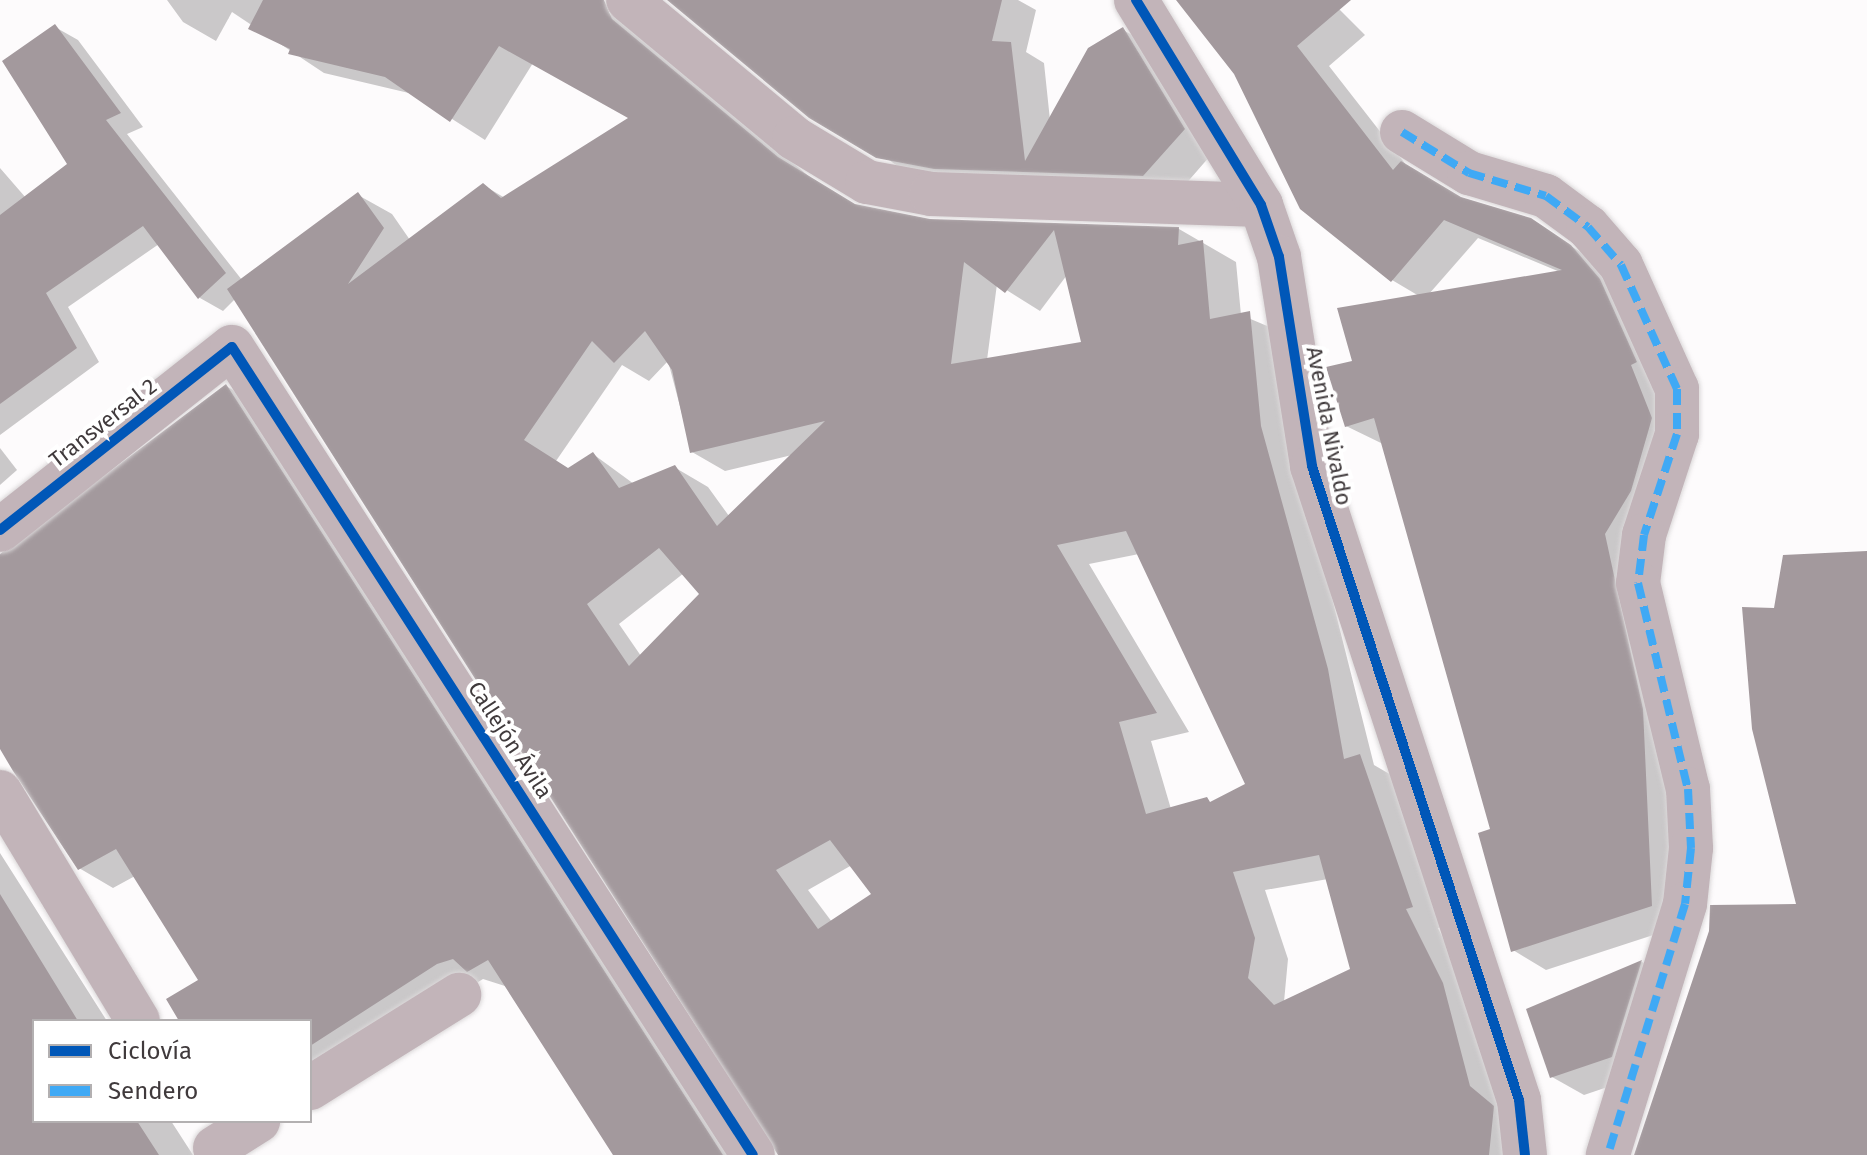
<!DOCTYPE html>
<html>
<head>
<meta charset="utf-8">
<style>
  body { margin:0 }
  #map { position:relative; width:1867px; height:1155px; overflow:hidden; background:#fdfbfc; font-family:"Fira Sans",sans-serif }
  div>[style] { position:absolute }
  [style*='--x'] { left:calc(var(--x)*1px); top:calc(var(--y)*1px); width:calc(var(--w)*1px); rotate:calc(var(--a)*1deg) }
  .shadow>* { inset:0; background:#0003 }
  .building>* { inset:0; background:#a3999d }
  .roads { filter:drop-shadow(0 0 2px #dbd8d9) drop-shadow(0 0 2px #dbd8d9) }
  .minor>* { height:44px; margin:-22px; padding:0 22px; transform-origin:22px; border-radius:22px; background:#c2b4b9 }
  .quiet>* { height:8px; margin-top:-4px; transform-origin:0; background:repeating-linear-gradient(90deg,#3fa9f5 0 16px,transparent 0 24px) }
  .cycleway>* { height:10px; margin:-5px; padding:0 5px; transform-origin:5px; border-radius:5px; background:#0057b8 }
  span { translate:-50% -50%; white-space:nowrap; text-align:center; line-height:1.15; -webkit-text-stroke:8px #fff; paint-order:stroke }
  .street-label { font-size:22px; color:#403a3c }
  .legend { position:absolute; left:32px; top:1019px; width:280px; height:104px; box-sizing:border-box; background:#fff; border:2px solid #b3b0b1; margin:0; padding:10px 14px; list-style:none; font-size:24px; color:#403a3c }
  .legend li { display:flex; align-items:center; gap:16px; height:40px }
  .legend b { width:40px; border:2px solid #b3b0b1 }
</style>
</head>
<body>
<div id="map">
  <div class="shadow">
    <i style="clip-path:polygon(evenodd,167px 0,585px 0,638px 30px,812px 179px,856px 206px,930px 221px,1179px 229px,1236px 262px,1241px 315px,1284px 333px,1294px 447px,1374px 765px,1393px 776px,1445px 926px,1438px 928px,1476px 1004px,1525px 1155px,780px 1155px,235px 299px,223px 311px,200px 298px,159px 244px,68px 307px,99px 362px,0 435px,0 168px,26px 198px,69px 165px,55px 27px,78px 40px,143px 127px,127px 134px,242px 280px,358px 195px,392px 214px,410px 240px,483px 185px,505px 198px,631px 118px,533px 63px,485px 140px,413px 94px,324px 73px,232px 12px,216px 41px,183px 22px,167px 0,1067px 275px,1084px 344px,987px 360px,997px 284px,1040px 311px,1067px 275px,167px 0,668px 361px,692px 452px,725px 471px,792px 455px,729px 516px,708px 487px,674px 467px,634px 484px,593px 454px,570px 470px,556px 461px,622px 365px,649px 381px,668px 361px,167px 0,1139px 554px,1248px 784px,1213px 803px,1171px 809px,1151px 741px,1189px 732px,1089px 564px,1139px 554px,167px 0,684px 573px,702px 594px,641px 656px,619px 624px,684px 573px,167px 0,852px 865px,874px 894px,832px 922px,808px 890px,852px 865px,167px 0,1328px 879px,1352px 970px,1284px 1002px,1288px 959px,1265px 890px,1328px 879px)"></i>
    <i style="clip-path:polygon(670px 0,1018px 0,1036px 10px,1026px 52px,1044px 63px,1050px 120px,1123px 30px,1156px 48px,1217px 148px,1177px 194px,911px 176px)"></i>
    <i style="clip-path:polygon(evenodd,1188px 0,1330px 0,1365px 35px,1329px 66px,1407px 166px,1463px 199px,1530px 220px,1604px 267px,1669px 381px,1637px 553px,1684px 925px,1546px 970px,1513px 950px,1492px 830px,1383px 444px,1346px 426px,1354px 363px,1419px 296px,1392px 280px,1188px 0,1478px 238px,1560px 272px,1429px 294px,1478px 238px)"></i>
    <i style="clip-path:polygon(226px 386px,260px 405px,743px 1155px,614px 1155px,508px 987px,483px 979px,310px 1086px,310px 1021px,181px 1021px,201px 981px,135px 876px,113px 888px,79px 868px,0 743px,0 557px)"></i>
    <i style="clip-path:polygon(0 448px,17px 470px,0 485px)"></i>
    <i style="clip-path:polygon(0 853px,107px 1021px,34px 1021px,34px 1121px,171px 1121px,193px 1155px,0 1155px)"></i>
    <i style="clip-path:polygon(1642px 962px,1672px 980px,1643px 1075px,1584px 1095px,1552px 1077px,1528px 1010px)"></i>
  </div>
  <div class="building">
    <i style="clip-path:polygon(evenodd,263px 0,604px 0,612px 19px,778px 157px,855px 204px,930px 219px,1179px 227px,1178px 245px,1203px 240px,1210px 319px,1250px 311px,1261px 426px,1328px 669px,1344px 759px,1360px 754px,1413px 907px,1406px 909px,1443px 983px,1470px 1086px,1494px 1106px,1489px 1155px,778px 1155px,227px 289px,358px 192px,384px 228px,348px 284px,483px 183px,501px 198px,628px 118px,499px 46px,450px 122px,385px 77px,288px 54px,290px 49px,248px 29px,263px 0,1054px 230px,1081px 342px,951px 364px,964px 262px,1005px 293px,1054px 230px,263px 0,645px 331px,672px 370px,690px 453px,825px 421px,717px 526px,675px 465px,619px 488px,593px 452px,568px 468px,524px 440px,592px 341px,614px 363px,645px 331px,263px 0,1126px 531px,1245px 784px,1210px 802px,1207px 797px,1146px 814px,1119px 722px,1157px 713px,1057px 545px,1126px 531px,263px 0,659px 548px,699px 594px,629px 666px,587px 604px,659px 548px,263px 0,830px 840px,871px 894px,818px 929px,776px 870px,830px 840px,263px 0,1319px 855px,1350px 969px,1274px 1005px,1248px 978px,1255px 938px,1233px 872px,1319px 855px)"></i>
    <i style="clip-path:polygon(667px 0,1002px 0,992px 41px,1011px 42px,1025px 161px,1088px 48px,1123px 27px,1185px 129px,1143px 176px,934px 169px,876px 158px,809px 118px)"></i>
    <i style="clip-path:polygon(1176px 0,1351px 0,1297px 46px,1393px 170px,1401px 161px,1461px 197px,1531px 218px,1571px 245px,1600px 279px,1637px 362px,1631px 365px,1652px 418px,1631px 491px,1605px 534px,1643px 709px,1652px 906px,1511px 952px,1478px 833px,1490px 829px,1374px 418px,1345px 427px,1326px 367px,1352px 361px,1337px 308px,1562px 270px,1444px 220px,1391px 282px,1300px 209px,1234px 74px)"></i>
    <i style="clip-path:polygon(55px 24px,121px 113px,106px 120px,226px 273px,198px 299px,143px 226px,46px 293px,77px 348px,0 404px,0 215px,67px 164px,2px 61px)"></i>
    <i style="clip-path:polygon(226px 384px,723px 1155px,613px 1155px,488px 960px,467px 972px,453px 959px,437px 964px,310px 1046px,310px 1021px,179px 1021px,166px 999px,198px 980px,116px 849px,78px 870px,13px 771px,0 749px,0 554px)"></i>
    <i style="clip-path:polygon(1867px 551px,1867px 1155px,1634px 1155px,1709px 931px,1710px 905px,1796px 904px,1752px 729px,1742px 607px,1774px 608px,1783px 555px)"></i>
    <i style="clip-path:polygon(0 894px,78px 1021px,34px 1021px,34px 1121px,137px 1121px,159px 1155px,0 1155px)"></i>
    <i style="clip-path:polygon(1642px 960px,1612px 1057px,1550px 1078px,1526px 1009px)"></i>
  </div>
  <div class="roads">
    <div class="minor">
      <i style="--x:628;--y:0;--w:216;--a:39.7"></i>
      <i style="--x:794;--y:138;--w:85;--a:31.1"></i>
      <i style="--x:867;--y:182;--w:65;--a:10.6"></i>
      <i style="--x:931;--y:194;--w:330;--a:1.9"></i>
      <i style="--x:1136;--y:0;--w:240;--a:58.6"></i>
      <i style="--x:1261;--y:205;--w:55;--a:70.9"></i>
      <i style="--x:1279;--y:257;--w:212;--a:81"></i>
      <i style="--x:1312;--y:466;--w:667;--a:71.92"></i>
      <i style="--x:1519;--y:1100;--w:55;--a:83.8"></i>
      <i style="--x:1402;--y:132;--w:79;--a:31.5"></i>
      <i style="--x:1469;--y:173;--w:80;--a:16.6"></i>
      <i style="--x:1546;--y:196;--w:52;--a:36.4"></i>
      <i style="--x:1588;--y:227;--w:50;--a:49"></i>
      <i style="--x:1621;--y:265;--w:136;--a:65.7"></i>
      <i style="--x:1677;--y:389;--w:45;--a:90"></i>
      <i style="--x:1677;--y:434;--w:106;--a:108.1"></i>
      <i style="--x:1644;--y:535;--w:48;--a:97.1"></i>
      <i style="--x:1638;--y:583;--w:212;--a:76.4"></i>
      <i style="--x:1688;--y:789;--w:59;--a:87.1"></i>
      <i style="--x:1691;--y:848;--w:56;--a:96.1"></i>
      <i style="--x:1685;--y:904;--w:263;--a:107.1"></i>
      <i style="--x:0;--y:530;--w:295;--a:-38.3"></i>
      <i style="--x:232;--y:347;--w:961;--a:57.19"></i>
      <i style="--x:0;--y:792;--w:267;--a:58.9"></i>
      <i style="--x:310;--y:1088;--w:176;--a:-32"></i>
      <i style="--x:215;--y:1148;--w:51;--a:-32.1"></i>
    </div>
  </div>
  <div class="quiet">
    <i style="--x:1402;--y:132;--w:79;--a:31.5"></i>
    <i style="--x:1469;--y:173;--w:80;--a:16.6"></i>
    <i style="--x:1546;--y:196;--w:52;--a:36.4"></i>
    <i style="--x:1588;--y:227;--w:50;--a:49"></i>
    <i style="--x:1621;--y:265;--w:136;--a:65.7"></i>
    <i style="--x:1677;--y:389;--w:45;--a:90"></i>
    <i style="--x:1677;--y:434;--w:106;--a:108.1"></i>
    <i style="--x:1644;--y:535;--w:48;--a:97.1"></i>
    <i style="--x:1638;--y:583;--w:212;--a:76.4"></i>
    <i style="--x:1688;--y:789;--w:59;--a:87.1"></i>
    <i style="--x:1691;--y:848;--w:56;--a:96.1"></i>
    <i style="--x:1685;--y:904;--w:263;--a:107.1"></i>
  </div>
  <div class="cycleway">
    <i style="--x:1136;--y:0;--w:240;--a:58.6"></i>
    <i style="--x:1261;--y:205;--w:55;--a:70.9"></i>
    <i style="--x:1279;--y:257;--w:212;--a:81"></i>
    <i style="--x:1312;--y:466;--w:667;--a:71.92"></i>
    <i style="--x:1519;--y:1100;--w:55;--a:83.8"></i>
    <i style="--x:0;--y:530;--w:295;--a:-38.3"></i>
    <i style="--x:232;--y:347;--w:961;--a:57.19"></i>
  </div>
  <div class="street-label">
    <span style="left:103px;top:423px;rotate:-38deg">Transversal 2</span>
    <span style="left:1329px;top:426px;rotate:79deg">Avenida Nivaldo</span>
    <span style="left:510px;top:740px;rotate:57deg">Callejón Ávila</span>
  </div>
  <ul class="legend">
  <li><b style="height:10px;background:#0057b8"></b>Ciclovía</li>
  <li><b style="height:10px;background:#3fa9f5"></b>Sendero</li>
  </ul>
</div>
</body>
</html>
